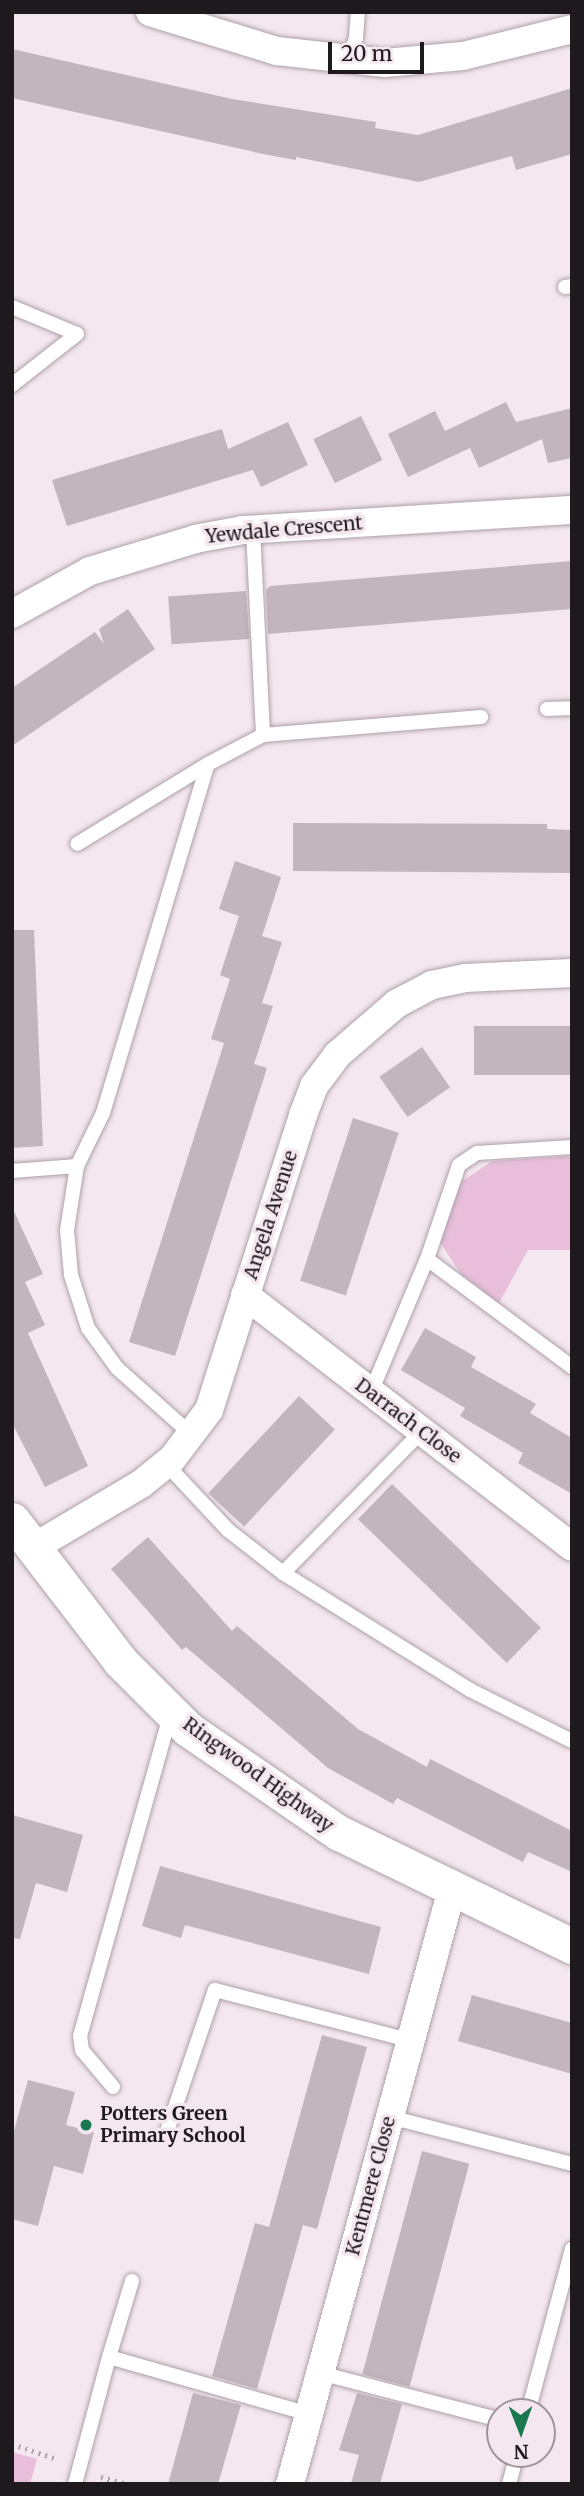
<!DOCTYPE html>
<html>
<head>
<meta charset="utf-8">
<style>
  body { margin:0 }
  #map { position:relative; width:584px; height:2496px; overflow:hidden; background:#f4e7ef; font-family:Merriweather,serif }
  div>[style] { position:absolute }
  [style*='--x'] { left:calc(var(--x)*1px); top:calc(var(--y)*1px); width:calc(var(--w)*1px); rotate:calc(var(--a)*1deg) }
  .green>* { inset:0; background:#e8beda }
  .building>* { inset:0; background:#c2b5bd; transform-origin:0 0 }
  .path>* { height:4.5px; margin-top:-2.25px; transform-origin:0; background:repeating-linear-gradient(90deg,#afa5ab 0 2px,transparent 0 7px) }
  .roads { filter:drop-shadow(0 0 2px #ada1a9) drop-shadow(0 0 2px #ada1a9) }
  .service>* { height:14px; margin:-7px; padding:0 7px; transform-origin:7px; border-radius:7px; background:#fff }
  .minor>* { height:28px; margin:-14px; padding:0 14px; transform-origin:14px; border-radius:14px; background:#fff }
  .tertiary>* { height:35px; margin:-17.5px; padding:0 17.5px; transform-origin:17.5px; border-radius:17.5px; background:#fff }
  .dots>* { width:19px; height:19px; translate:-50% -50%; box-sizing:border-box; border:4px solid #f4e7ef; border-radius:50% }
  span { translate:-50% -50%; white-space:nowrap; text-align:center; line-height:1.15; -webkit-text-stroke:7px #f4e7ef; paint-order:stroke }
  .street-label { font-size:19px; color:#1e191c }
  .poi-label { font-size:19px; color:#1e191c; font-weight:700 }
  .left { translate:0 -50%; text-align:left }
  .frame { position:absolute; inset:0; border:14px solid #1e191c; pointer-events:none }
  .north { position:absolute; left:486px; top:2398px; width:70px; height:70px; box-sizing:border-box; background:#f4e7ef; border:2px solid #9e959b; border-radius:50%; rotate:179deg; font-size:19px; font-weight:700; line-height:28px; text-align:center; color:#1e191c }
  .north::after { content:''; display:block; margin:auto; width:24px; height:32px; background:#1a784e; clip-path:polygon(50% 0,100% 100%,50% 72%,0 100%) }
  .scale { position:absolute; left:328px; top:42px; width:96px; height:32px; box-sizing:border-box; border:4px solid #1e191c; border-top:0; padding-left:9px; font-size:21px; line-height:24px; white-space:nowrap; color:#1e191c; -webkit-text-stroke:5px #f4e7ef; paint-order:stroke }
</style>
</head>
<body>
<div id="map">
  <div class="green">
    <i style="clip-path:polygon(572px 1156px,572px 1250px,528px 1250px,499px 1303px,461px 1274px,439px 1241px,455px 1186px,492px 1161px)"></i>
    <i style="clip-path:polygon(12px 2452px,37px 2459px,30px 2484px,12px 2484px)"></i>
  </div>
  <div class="building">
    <i style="clip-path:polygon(12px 49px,232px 99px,376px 122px,375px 128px,418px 135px,572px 88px,572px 154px,516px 170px,512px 156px,419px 182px,296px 157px,296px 160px,268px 155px,12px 98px)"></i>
    <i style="clip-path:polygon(506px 402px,516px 422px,572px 408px,572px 458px,548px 463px,542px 439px,479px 468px,470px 448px,408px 477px,388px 434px,435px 411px,445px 431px)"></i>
    <i style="left:361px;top:416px;width:49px;height:53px;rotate:64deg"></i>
    <i style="clip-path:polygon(288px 422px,308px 465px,261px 487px,253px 470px,67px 526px,52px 480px,222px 429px,228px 449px)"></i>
    <i style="clip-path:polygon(572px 561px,572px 609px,268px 634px,266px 590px,270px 586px)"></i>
    <i style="left:246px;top:591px;width:48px;height:78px;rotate:86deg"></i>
    <i style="clip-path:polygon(128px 609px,155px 649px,12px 746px,12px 688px,95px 632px,104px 644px,99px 629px)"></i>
    <i style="clip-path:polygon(293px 823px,547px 824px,547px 829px,572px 830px,572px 873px,293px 871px)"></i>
    <i style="clip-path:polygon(235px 861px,281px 877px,262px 936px,282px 942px,262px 1003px,273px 1006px,254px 1064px,267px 1068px,175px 1356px,129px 1342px,224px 1043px,211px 1039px,230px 979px,220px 975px,239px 916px,219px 909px)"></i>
    <i style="clip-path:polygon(12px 930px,34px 930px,43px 1146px,12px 1148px)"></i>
    <i style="left:572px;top:1026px;width:49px;height:98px;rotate:90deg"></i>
    <i style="left:422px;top:1047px;width:49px;height:52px;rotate:55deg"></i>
    <i style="left:353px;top:1118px;width:48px;height:171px;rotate:18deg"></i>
    <i style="clip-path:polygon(12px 1207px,43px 1274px,25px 1282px,45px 1325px,28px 1333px,88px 1466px,45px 1487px,12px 1423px)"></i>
    <i style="clip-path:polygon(425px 1328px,476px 1357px,471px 1367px,536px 1404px,530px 1413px,572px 1438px,572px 1494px,518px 1463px,523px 1453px,460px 1416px,465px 1408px,401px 1370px)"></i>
    <i style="left:299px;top:1396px;width:49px;height:133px;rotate:43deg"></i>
    <i style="left:392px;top:1484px;width:207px;height:49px;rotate:44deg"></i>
    <i style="clip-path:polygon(148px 1537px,232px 1631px,237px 1626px,358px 1729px,427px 1767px,430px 1759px,572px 1831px,572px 1872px,528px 1852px,523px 1862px,397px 1798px,393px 1804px,328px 1768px,186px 1647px,182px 1650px,111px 1569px)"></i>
    <i style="clip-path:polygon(12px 1815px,83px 1835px,67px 1892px,36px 1883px,20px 1939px,12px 1938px)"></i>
    <i style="clip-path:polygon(160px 1866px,381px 1927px,369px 1974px,185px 1925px,181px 1938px,142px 1926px)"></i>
    <i style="clip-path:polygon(472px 1995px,572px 2023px,572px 2074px,458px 2041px)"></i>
    <i style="clip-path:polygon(322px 2035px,367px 2047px,317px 2229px,303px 2225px,257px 2389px,212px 2376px,255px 2223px,269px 2227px)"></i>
    <i style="clip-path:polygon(28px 2080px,75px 2092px,66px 2125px,94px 2132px,83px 2174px,54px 2166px,38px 2226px,12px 2219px,12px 2138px)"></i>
    <i style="left:422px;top:2151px;width:49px;height:231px;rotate:15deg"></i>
    <i style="clip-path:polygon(193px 2393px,241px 2405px,218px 2484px,168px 2484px)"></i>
    <i style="clip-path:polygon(357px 2393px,402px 2404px,380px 2484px,351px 2484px,359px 2455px,339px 2450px)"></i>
  </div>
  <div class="path">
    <i style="--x:12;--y:2444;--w:47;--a:18.4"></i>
    <i style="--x:101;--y:2477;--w:27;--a:15"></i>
  </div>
  <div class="roads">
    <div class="service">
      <i style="--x:348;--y:61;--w:24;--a:-71"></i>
      <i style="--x:356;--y:38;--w:26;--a:-86"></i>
      <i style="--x:565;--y:287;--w:7;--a:-8"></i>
      <i style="--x:12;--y:307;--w:70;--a:22.6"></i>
      <i style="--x:77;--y:334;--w:83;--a:141.9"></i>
      <i style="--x:253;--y:530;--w:205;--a:87.2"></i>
      <i style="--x:263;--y:735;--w:219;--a:-4.7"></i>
      <i style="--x:547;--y:709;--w:25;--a:-2"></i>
      <i style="--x:208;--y:764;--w:62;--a:-27.8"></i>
      <i style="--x:77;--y:1166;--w:59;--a:-63.9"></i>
      <i style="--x:103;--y:1113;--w:364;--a:-73.3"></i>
      <i style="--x:208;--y:764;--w:153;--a:148.6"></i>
      <i style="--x:12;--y:1171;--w:65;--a:-4.4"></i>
      <i style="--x:77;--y:1166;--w:65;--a:98.9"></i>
      <i style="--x:67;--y:1230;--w:45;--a:84.9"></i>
      <i style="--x:71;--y:1275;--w:56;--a:72.2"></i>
      <i style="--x:88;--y:1328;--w:49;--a:54.1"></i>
      <i style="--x:117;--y:1368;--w:102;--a:41.8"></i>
      <i style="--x:427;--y:1259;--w:99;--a:-71.2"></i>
      <i style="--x:459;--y:1165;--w:22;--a:-34"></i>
      <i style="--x:477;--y:1153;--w:95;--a:-3.6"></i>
      <i style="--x:371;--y:1392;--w:144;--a:-67.2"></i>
      <i style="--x:427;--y:1259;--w:181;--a:36.7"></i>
      <i style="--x:166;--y:1464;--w:91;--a:46.8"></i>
      <i style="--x:228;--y:1530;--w:70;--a:38"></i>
      <i style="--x:283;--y:1573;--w:221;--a:32"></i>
      <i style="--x:470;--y:1690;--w:114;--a:26.6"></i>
      <i style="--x:283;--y:1573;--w:199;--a:-45.6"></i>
      <i style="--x:113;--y:2087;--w:48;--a:-130"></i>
      <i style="--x:82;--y:2050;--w:14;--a:-98"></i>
      <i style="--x:80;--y:2036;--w:336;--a:-74.3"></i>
      <i style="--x:390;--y:2117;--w:188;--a:14.5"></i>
      <i style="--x:167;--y:2131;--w:149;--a:-71.2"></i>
      <i style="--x:215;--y:1990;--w:200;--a:14.5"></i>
      <i style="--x:132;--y:2281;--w:79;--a:106.8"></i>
      <i style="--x:109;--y:2357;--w:208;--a:15.9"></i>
      <i style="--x:320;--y:2373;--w:186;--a:14.6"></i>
      <i style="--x:528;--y:2412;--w:169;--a:-74.9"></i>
      <i style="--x:75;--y:2484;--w:131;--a:-75"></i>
      <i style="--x:509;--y:2484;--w:31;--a:-75"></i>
    </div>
    <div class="minor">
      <i style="--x:150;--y:12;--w:133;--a:17.1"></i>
      <i style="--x:277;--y:51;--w:109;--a:6.3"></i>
      <i style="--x:385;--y:63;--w:78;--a:-5.1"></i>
      <i style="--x:463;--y:56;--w:112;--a:-13.9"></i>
      <i style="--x:12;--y:614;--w:89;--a:-28.9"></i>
      <i style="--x:90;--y:571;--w:110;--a:-16.9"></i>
      <i style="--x:195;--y:539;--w:49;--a:-10.6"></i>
      <i style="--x:243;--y:530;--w:330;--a:-3.5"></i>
      <i style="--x:245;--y:1295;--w:413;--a:37.6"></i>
      <i style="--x:31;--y:1549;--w:128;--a:-30.6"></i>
      <i style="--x:141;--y:1484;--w:40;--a:-39"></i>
      <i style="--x:172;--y:1459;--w:61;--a:-52.9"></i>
      <i style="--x:209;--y:1410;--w:310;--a:-72.3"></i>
      <i style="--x:303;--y:1115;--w:31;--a:-69"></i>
      <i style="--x:314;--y:1086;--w:39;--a:-53"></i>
      <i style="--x:337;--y:1055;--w:78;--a:-40.8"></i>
      <i style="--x:396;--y:1004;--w:41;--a:-27.8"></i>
      <i style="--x:432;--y:985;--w:34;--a:-12"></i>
      <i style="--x:465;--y:978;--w:107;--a:-2.7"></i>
      <i style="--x:290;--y:2484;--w:617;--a:-74.77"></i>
    </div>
    <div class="tertiary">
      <i style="--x:12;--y:1520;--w:178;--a:52.5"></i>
      <i style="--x:120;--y:1661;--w:96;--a:45"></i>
      <i style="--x:188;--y:1729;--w:183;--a:34.6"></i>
      <i style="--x:339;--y:1833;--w:259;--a:25.9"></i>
    </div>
  </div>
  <div class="dots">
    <i style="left:86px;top:2125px;background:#1a784e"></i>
  </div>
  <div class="street-label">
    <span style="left:284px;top:530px;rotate:-5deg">Yewdale Crescent</span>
    <span style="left:271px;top:1215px;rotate:-72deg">Angela Avenue</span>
    <span style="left:408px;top:1421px;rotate:37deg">Darrach Close</span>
    <span style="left:258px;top:1775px;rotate:36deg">Ringwood Highway</span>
    <span style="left:371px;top:2186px;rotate:-75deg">Kentmere Close</span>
  </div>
  <div class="poi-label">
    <span class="left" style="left:100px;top:2125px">Potters Green<br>Primary School</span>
  </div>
  <div class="frame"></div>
  <div class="north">N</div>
  <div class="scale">20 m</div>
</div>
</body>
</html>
